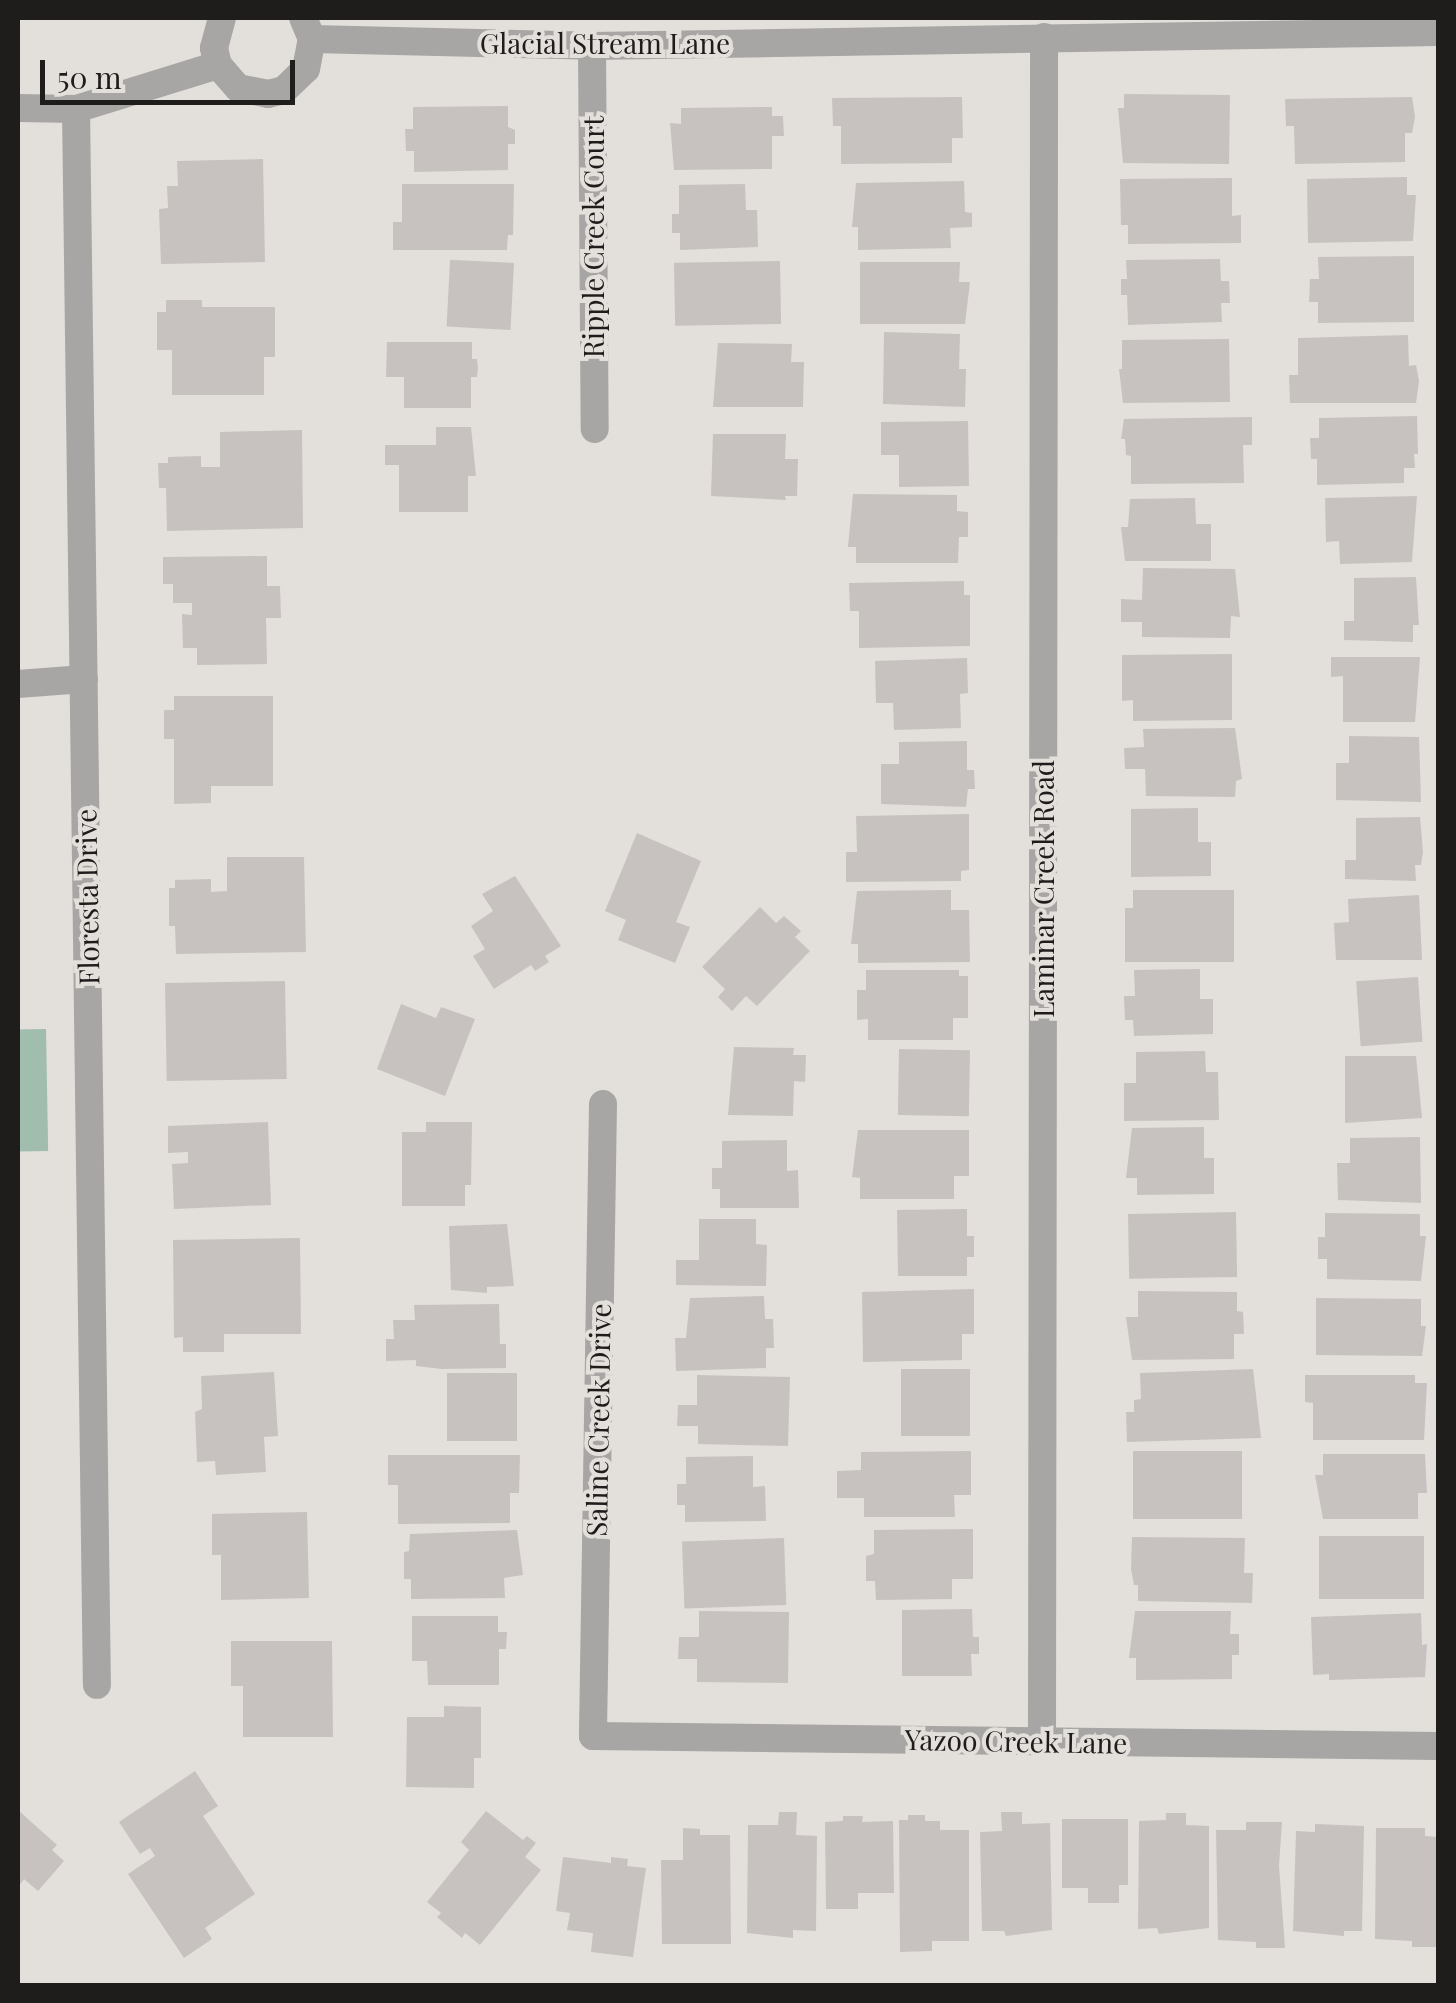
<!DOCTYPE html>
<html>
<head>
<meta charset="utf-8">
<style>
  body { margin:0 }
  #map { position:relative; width:1456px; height:2003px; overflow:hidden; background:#e3dfdb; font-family:"Playfair Display",serif }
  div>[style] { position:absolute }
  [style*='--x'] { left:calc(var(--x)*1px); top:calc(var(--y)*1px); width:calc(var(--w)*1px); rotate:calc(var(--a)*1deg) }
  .green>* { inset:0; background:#a0bdae; transform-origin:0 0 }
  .building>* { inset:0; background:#c7c2c0; transform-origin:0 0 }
  .minor>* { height:28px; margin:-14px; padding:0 14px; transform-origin:14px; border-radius:14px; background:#a7a6a4 }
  span { translate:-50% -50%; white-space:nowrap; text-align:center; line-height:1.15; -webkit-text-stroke:8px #e3dfdb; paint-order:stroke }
  .street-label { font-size:28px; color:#1f1d1c }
  .frame { position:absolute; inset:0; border:20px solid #1f1d1c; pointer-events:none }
  .scale { position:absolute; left:40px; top:60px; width:255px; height:45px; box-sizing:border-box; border:5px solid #1f1d1c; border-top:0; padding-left:12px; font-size:30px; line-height:35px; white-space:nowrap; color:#1f1d1c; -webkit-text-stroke:8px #e3dfdb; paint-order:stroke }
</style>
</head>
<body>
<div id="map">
  <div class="green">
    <i style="left:46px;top:1029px;width:122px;height:29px;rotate:89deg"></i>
  </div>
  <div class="building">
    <i style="clip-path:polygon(1124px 94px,1230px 95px,1229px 164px,1123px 163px,1118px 108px,1124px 108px)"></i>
    <i style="clip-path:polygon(962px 97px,963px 138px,952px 138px,952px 163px,841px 164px,841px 126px,833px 126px,832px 98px)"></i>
    <i style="clip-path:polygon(1412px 97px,1415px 117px,1412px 133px,1405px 133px,1405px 162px,1295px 164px,1294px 126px,1286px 126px,1285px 99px)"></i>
    <i style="clip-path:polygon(508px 106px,508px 127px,515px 130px,515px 144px,508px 144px,508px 170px,414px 172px,414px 151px,406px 151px,405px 129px,413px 129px,413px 107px)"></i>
    <i style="clip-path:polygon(772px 107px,772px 116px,783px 116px,784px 136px,772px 136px,772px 169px,674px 170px,670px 123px,681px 124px,681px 108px)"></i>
    <i style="clip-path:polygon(263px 159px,265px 262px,161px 264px,159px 209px,168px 208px,167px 186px,178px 186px,177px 161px)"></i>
    <i style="clip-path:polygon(1407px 177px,1407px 195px,1416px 195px,1413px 241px,1308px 243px,1307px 179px)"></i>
    <i style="clip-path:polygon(1232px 178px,1232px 216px,1241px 215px,1241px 243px,1128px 244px,1128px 225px,1121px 225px,1120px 179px)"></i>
    <i style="clip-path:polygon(964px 181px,965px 212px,972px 213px,972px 227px,950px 228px,951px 248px,858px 250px,858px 227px,852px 227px,856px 183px)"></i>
    <i style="clip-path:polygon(402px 184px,514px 184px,513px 235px,508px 235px,507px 250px,393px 250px,393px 222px,402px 222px)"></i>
    <i style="clip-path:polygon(745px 184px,746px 210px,757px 210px,758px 247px,680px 250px,680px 233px,672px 233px,672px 214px,679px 214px,679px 185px)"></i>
    <i style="clip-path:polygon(1414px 256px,1414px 322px,1318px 323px,1318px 302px,1309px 302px,1310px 279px,1319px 279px,1318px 257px)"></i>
    <i style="clip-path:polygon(1220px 259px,1221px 281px,1229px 281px,1230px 303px,1221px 303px,1222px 322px,1128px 325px,1127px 295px,1121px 295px,1121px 279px,1127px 279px,1126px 260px)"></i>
    <i style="left:780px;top:261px;width:63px;height:106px;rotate:89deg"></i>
    <i style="clip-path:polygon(860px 262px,960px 262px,959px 282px,970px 282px,965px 324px,860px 324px)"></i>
    <i style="left:514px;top:263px;width:67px;height:64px;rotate:93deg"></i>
    <i style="clip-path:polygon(166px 300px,202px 300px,202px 307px,275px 307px,275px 357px,264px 357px,264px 395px,172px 395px,172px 350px,157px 350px,157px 312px,166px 312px)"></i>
    <i style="clip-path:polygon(884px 332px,960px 334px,959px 369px,966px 369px,965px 407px,883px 404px)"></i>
    <i style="clip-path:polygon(1408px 335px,1409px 366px,1416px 365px,1419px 381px,1416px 403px,1290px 403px,1289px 375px,1298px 375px,1298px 338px)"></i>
    <i style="clip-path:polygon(1229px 339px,1230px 402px,1123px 403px,1119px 369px,1122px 369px,1122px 340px)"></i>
    <i style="clip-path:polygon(387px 342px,472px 342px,472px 359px,477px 359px,478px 368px,477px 377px,471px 377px,471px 408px,404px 408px,404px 377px,386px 377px)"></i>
    <i style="clip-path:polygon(718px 343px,792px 344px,791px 362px,804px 362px,803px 407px,713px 407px)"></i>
    <i style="clip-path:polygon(1417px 416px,1418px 454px,1414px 454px,1415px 468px,1404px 468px,1404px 483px,1317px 485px,1317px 459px,1311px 459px,1310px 438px,1319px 438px,1319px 418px)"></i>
    <i style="clip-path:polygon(1252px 417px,1252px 445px,1243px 445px,1244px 483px,1131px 484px,1131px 456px,1126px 455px,1125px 439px,1121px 439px,1124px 419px)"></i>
    <i style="clip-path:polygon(968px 421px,969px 486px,899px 487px,899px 455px,881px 455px,881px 422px)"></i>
    <i style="clip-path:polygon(436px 427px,471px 427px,476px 476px,468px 476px,468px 512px,399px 512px,399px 465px,385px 465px,385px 445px,436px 445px)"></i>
    <i style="clip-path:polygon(302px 430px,303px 528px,167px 531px,166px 488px,159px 488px,158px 463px,168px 463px,168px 457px,201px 456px,201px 467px,220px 467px,220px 432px)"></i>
    <i style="clip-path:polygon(713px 434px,786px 434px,785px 459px,798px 459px,797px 496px,785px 496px,786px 500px,711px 496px)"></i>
    <i style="clip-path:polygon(853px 494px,957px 495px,957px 511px,968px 512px,968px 537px,959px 537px,958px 563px,856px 563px,856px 547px,848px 547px)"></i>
    <i style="clip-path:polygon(1417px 496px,1412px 562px,1340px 564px,1339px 541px,1326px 542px,1325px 498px)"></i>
    <i style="clip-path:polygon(1195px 498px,1196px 524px,1211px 524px,1211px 561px,1125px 561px,1121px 527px,1128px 527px,1130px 499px)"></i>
    <i style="clip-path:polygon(267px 556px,267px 586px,280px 586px,281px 618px,266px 618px,267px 664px,197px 665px,197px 648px,183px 648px,182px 614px,192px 615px,192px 603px,173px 603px,173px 584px,163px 584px,163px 557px)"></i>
    <i style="clip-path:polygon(1143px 568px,1235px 569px,1240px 617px,1231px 616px,1230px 638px,1142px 637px,1142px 622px,1121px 622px,1121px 599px,1142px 600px)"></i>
    <i style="clip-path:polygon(1416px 577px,1419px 625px,1413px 625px,1413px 642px,1344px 640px,1344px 621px,1354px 621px,1354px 578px)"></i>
    <i style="clip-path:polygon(964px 581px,964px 595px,970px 595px,970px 646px,859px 648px,859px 611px,850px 611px,849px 583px)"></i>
    <i style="clip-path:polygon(1232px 654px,1232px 720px,1133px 721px,1133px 700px,1122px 701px,1122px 655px)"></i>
    <i style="clip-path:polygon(1331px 657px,1420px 657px,1415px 722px,1343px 722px,1343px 676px,1331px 677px)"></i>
    <i style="clip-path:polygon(967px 658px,968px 693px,960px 694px,961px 728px,894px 730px,893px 703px,876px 703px,875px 661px)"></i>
    <i style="clip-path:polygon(174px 696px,273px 696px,273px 786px,211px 786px,211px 803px,174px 804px,174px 739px,164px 739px,164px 710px,174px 710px)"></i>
    <i style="clip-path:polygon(1235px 728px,1242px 779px,1236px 781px,1235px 797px,1146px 796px,1145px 769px,1125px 769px,1124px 748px,1144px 747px,1143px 729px)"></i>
    <i style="clip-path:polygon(1349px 736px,1419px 737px,1421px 802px,1336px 800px,1336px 763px,1349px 763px)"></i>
    <i style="clip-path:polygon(967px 741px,967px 770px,974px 770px,975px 789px,968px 789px,966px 807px,881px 804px,881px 764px,899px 764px,899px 742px)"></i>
    <i style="clip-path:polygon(1198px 808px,1198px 842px,1211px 842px,1211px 876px,1131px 877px,1131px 809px)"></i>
    <i style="clip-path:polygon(969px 814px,969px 870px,961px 871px,961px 881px,846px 882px,846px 852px,857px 852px,856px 816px)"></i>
    <i style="clip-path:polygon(1420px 817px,1423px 852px,1421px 865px,1415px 865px,1416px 881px,1345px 879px,1345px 860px,1356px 860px,1356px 818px)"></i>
    <i style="clip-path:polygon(637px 833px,701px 861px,676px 922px,690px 927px,675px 963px,618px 940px,626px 920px,605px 911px)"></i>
    <i style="clip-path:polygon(227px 857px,304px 857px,306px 952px,176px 954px,175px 926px,169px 926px,169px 888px,175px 888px,175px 880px,211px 879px,211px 892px,227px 891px)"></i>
    <i style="clip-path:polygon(515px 876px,561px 946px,545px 956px,549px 962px,535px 971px,531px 965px,494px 989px,473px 956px,485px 949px,471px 926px,493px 911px,482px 894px)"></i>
    <i style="clip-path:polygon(951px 890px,951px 910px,969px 910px,970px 962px,858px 963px,858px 944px,851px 944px,857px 891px)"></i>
    <i style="clip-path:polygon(1133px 890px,1234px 890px,1234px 962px,1125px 962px,1125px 908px,1133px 908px)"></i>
    <i style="clip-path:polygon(1419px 895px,1422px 960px,1336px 960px,1334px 923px,1349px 922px,1348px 899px)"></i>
    <i style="clip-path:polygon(760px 907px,776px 923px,784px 916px,801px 931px,795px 937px,810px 951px,757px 1006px,746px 996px,732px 1011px,718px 997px,725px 989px,702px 967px)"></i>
    <i style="clip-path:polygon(1200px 969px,1200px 999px,1213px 999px,1213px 1034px,1134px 1036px,1133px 1020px,1125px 1020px,1124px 996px,1135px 996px,1134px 970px)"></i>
    <i style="clip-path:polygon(866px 970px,959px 970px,959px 976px,968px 976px,968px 1018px,953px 1018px,953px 1040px,868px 1040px,868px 1019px,857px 1020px,857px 990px,866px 990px)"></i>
    <i style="left:1418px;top:977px;width:65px;height:62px;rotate:86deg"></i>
    <i style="left:285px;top:981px;width:98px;height:120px;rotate:89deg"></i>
    <i style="clip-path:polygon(401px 1004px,436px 1018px,441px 1007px,475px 1019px,445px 1096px,377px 1069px)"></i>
    <i style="clip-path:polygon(734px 1047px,794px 1048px,793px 1055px,806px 1055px,805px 1082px,794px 1081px,793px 1116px,728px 1115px)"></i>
    <i style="left:899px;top:1049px;width:71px;height:66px;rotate:1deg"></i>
    <i style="clip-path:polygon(1205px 1051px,1206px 1072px,1218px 1072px,1219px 1120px,1124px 1121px,1124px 1083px,1136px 1083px,1136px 1052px)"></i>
    <i style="clip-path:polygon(1345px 1056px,1416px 1056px,1422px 1118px,1345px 1123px)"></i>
    <i style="clip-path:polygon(268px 1122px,271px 1205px,174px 1209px,172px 1164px,188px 1163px,188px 1152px,168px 1153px,168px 1126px)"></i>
    <i style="clip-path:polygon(426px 1122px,472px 1122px,471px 1185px,465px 1185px,465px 1206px,402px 1206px,402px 1132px,426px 1132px)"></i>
    <i style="clip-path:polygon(1204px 1127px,1204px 1158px,1214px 1158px,1214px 1194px,1137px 1195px,1137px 1178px,1126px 1178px,1132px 1128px)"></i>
    <i style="clip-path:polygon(858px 1130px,969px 1130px,969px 1176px,954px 1176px,954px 1199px,860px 1199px,860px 1178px,852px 1177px)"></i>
    <i style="clip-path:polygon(1420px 1137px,1421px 1203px,1338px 1200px,1337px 1163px,1350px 1163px,1350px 1138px)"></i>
    <i style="clip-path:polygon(787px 1140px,787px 1171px,798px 1170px,799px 1208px,720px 1208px,720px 1189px,712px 1189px,712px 1168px,722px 1168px,722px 1141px)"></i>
    <i style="clip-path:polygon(967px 1209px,967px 1236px,974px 1236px,974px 1257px,967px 1257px,967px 1276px,898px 1276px,897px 1210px)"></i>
    <i style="left:1236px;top:1212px;width:65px;height:108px;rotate:89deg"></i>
    <i style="clip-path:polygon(1325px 1213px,1420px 1214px,1420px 1236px,1426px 1236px,1421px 1281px,1327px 1279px,1327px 1259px,1318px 1259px,1318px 1237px,1325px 1237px)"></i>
    <i style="clip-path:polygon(699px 1219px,756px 1219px,756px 1244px,767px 1245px,766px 1286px,676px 1285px,676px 1260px,699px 1260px)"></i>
    <i style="clip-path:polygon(507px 1224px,514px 1286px,487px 1287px,487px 1293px,451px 1290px,449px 1226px)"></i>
    <i style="clip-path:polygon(300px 1238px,301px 1334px,224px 1334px,224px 1352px,183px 1352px,183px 1337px,174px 1338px,173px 1240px)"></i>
    <i style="clip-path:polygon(974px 1289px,974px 1334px,962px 1334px,962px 1360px,863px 1362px,862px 1292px)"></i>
    <i style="clip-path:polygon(1138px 1291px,1237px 1292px,1237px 1311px,1243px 1312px,1244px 1334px,1234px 1334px,1234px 1359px,1132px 1360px,1126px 1317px,1138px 1317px)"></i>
    <i style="clip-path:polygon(764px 1296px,765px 1319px,773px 1319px,774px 1348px,766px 1348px,766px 1368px,676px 1371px,675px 1338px,686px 1338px,690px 1298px)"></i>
    <i style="clip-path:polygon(1316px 1298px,1421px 1299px,1421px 1326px,1426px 1326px,1422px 1356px,1316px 1355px)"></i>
    <i style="clip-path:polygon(499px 1304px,500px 1344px,506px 1344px,506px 1368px,442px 1369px,416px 1366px,416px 1360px,386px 1361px,386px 1339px,394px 1339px,393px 1320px,415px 1320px,414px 1305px)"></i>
    <i style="left:901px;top:1369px;width:69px;height:67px"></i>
    <i style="clip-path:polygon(1253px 1369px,1261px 1438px,1127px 1442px,1126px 1412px,1134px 1412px,1134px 1400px,1141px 1399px,1140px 1373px)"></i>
    <i style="clip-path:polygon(274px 1372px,278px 1436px,264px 1437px,266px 1472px,216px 1475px,215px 1461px,197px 1462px,195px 1412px,202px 1409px,201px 1376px)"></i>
    <i style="left:447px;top:1373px;width:70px;height:68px"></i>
    <i style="clip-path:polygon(697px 1375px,790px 1377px,788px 1446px,698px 1444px,698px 1426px,677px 1426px,678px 1405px,697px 1405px)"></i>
    <i style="clip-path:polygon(1305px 1375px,1415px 1375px,1415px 1383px,1427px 1383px,1424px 1440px,1313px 1440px,1313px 1403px,1305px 1402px)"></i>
    <i style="clip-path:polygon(971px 1451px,971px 1495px,954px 1495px,955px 1517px,864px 1517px,864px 1498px,837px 1498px,837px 1471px,861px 1470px,861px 1452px)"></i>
    <i style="left:1133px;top:1451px;width:109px;height:68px"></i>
    <i style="clip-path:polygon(1323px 1454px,1425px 1454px,1427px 1493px,1418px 1493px,1418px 1519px,1323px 1519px,1315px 1475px,1323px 1475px)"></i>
    <i style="clip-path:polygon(388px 1455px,520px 1455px,519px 1493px,510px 1493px,510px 1523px,398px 1524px,398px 1485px,388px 1485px)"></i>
    <i style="clip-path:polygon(753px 1456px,753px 1487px,765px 1486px,766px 1521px,685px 1522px,685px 1505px,677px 1505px,677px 1484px,686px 1484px,686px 1457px)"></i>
    <i style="clip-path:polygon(307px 1512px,309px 1598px,221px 1600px,221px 1555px,212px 1555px,212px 1514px)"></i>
    <i style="clip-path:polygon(973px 1529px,973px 1579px,952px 1579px,952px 1599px,876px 1600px,875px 1581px,866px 1581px,866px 1556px,874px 1554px,874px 1530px)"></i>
    <i style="clip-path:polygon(517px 1530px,523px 1575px,504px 1578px,505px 1598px,411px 1599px,411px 1579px,404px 1579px,404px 1552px,409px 1551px,410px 1534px)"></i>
    <i style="left:1424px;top:1536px;width:63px;height:105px;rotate:90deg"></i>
    <i style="clip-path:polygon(1132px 1537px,1245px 1538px,1244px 1573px,1253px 1573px,1252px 1603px,1138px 1601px,1138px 1585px,1134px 1585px,1131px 1569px)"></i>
    <i style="left:784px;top:1538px;width:67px;height:102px;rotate:88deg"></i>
    <i style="clip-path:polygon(972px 1609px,973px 1637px,979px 1637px,979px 1654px,971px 1654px,972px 1676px,902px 1676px,902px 1610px)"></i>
    <i style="clip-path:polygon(699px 1611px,789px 1612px,788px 1683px,697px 1682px,697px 1659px,678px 1659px,679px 1637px,699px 1637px)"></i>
    <i style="clip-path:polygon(1135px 1611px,1231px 1611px,1230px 1634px,1239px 1634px,1239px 1655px,1232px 1655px,1232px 1679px,1136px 1680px,1136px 1658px,1129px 1658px)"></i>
    <i style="clip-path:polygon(1421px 1613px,1422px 1645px,1427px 1644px,1425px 1677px,1329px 1680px,1329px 1674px,1313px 1675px,1311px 1617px)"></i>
    <i style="clip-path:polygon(412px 1616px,498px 1616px,498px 1632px,507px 1632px,506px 1649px,499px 1649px,499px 1685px,428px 1685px,427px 1661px,412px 1661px)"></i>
    <i style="clip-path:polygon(231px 1641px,332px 1641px,333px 1737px,243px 1737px,243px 1686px,231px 1686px)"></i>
    <i style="clip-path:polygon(444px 1706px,481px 1707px,481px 1758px,474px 1758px,474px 1788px,406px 1787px,407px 1717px,444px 1717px)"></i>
    <i style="clip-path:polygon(195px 1771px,218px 1806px,203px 1816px,255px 1894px,205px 1928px,212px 1939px,184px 1958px,128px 1874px,155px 1856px,150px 1848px,140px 1854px,119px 1822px)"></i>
    <i style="clip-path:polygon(18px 1810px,57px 1845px,52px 1850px,64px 1861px,38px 1891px,24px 1879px,18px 1887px)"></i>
    <i style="clip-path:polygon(486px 1811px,523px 1840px,527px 1836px,536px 1843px,525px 1857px,541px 1870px,480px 1945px,465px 1933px,462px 1938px,437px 1917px,441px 1913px,427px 1902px,469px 1850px,461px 1842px)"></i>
    <i style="clip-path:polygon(779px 1812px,797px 1812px,796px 1835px,817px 1836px,816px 1931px,793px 1930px,793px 1938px,747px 1933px,748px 1825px,778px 1825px)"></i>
    <i style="clip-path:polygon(1001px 1812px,1022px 1812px,1022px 1824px,1050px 1823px,1052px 1930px,1006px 1936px,1004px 1931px,982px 1931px,980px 1832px,1002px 1831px)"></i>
    <i style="clip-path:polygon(1166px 1813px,1186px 1813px,1186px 1825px,1209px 1826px,1209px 1928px,1159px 1934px,1157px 1928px,1138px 1929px,1139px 1821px,1166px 1820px)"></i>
    <i style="clip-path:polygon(908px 1815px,925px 1815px,925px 1821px,940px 1821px,940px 1830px,969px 1830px,969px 1941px,932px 1941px,932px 1951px,900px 1952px,899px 1820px,908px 1820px)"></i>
    <i style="clip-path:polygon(843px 1816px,863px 1816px,862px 1822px,893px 1821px,894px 1893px,858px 1893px,858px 1909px,826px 1909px,825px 1822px,843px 1821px)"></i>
    <i style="clip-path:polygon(1062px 1819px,1128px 1819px,1128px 1885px,1119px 1885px,1119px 1903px,1088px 1903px,1088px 1888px,1062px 1888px)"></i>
    <i style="clip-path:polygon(1246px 1822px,1282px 1822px,1279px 1866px,1285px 1948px,1256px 1948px,1256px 1942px,1218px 1940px,1216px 1830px,1246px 1830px)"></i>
    <i style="clip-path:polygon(1315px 1824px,1364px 1826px,1362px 1931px,1344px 1931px,1344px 1936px,1293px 1931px,1296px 1831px,1315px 1832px)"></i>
    <i style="clip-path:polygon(683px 1828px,700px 1829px,700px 1835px,730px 1835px,731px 1944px,662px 1944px,661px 1860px,683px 1860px)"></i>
    <i style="clip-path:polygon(1376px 1828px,1425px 1828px,1425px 1836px,1438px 1837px,1438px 1947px,1412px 1947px,1412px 1941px,1375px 1939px)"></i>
    <i style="clip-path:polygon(563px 1857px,611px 1863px,611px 1857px,628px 1859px,627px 1866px,646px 1868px,633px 1957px,591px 1952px,593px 1933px,567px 1930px,570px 1913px,556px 1911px)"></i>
  </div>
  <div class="minor">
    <i style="--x:222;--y:18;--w:31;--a:105"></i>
    <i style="--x:214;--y:48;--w:17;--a:77"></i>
    <i style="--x:218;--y:65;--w:30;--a:49"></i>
    <i style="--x:238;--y:88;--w:31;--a:11"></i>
    <i style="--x:268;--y:94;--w:16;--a:-14"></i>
    <i style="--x:284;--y:90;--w:30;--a:-44"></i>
    <i style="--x:306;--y:69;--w:31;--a:-79"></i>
    <i style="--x:312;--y:39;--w:23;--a:-113"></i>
    <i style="--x:312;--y:39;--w:280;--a:1.4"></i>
    <i style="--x:592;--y:46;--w:846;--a:-0.95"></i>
    <i style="--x:592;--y:46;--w:383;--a:89.6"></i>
    <i style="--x:18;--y:108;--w:58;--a:1"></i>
    <i style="--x:76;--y:109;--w:149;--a:-17.2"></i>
    <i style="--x:76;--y:109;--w:1576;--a:89.24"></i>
    <i style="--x:18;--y:684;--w:66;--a:-4.3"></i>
    <i style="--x:603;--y:1104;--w:632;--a:90.91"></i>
    <i style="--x:593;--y:1736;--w:845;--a:0.68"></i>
    <i style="--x:1042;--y:1741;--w:1704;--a:-89.93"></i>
  </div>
  <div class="street-label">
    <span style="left:605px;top:43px">Glacial Stream Lane</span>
    <span style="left:593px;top:237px;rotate:-90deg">Ripple Creek Court</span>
    <span style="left:1043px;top:889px;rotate:-90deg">Laminar Creek Road</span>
    <span style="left:87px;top:897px;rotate:-91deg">Floresta Drive</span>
    <span style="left:598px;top:1420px;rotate:-89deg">Saline Creek Drive</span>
    <span style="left:1016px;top:1741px;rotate:1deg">Yazoo Creek Lane</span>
  </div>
  <div class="frame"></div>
  <div class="scale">50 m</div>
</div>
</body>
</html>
